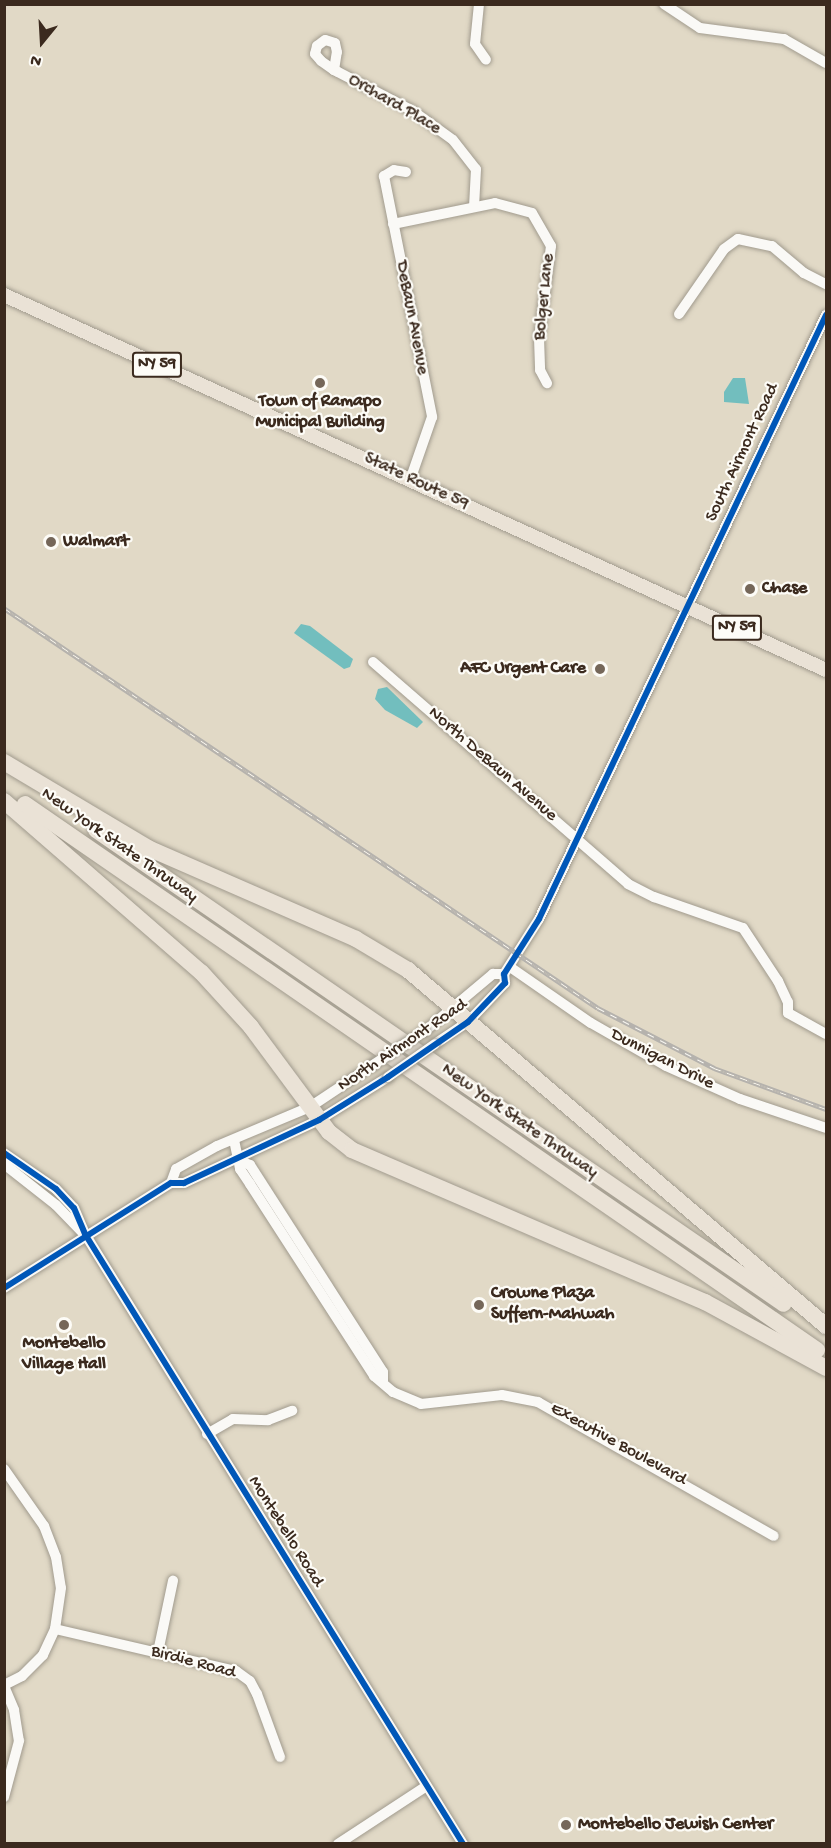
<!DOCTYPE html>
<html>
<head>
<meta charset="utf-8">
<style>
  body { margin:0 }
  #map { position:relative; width:831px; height:1848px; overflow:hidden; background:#e1d9c6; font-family:"Gochi Hand",sans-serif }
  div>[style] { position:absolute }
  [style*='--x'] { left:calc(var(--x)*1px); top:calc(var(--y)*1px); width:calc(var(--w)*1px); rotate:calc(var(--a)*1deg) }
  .water>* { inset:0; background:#72bebe }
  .roads { filter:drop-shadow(0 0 2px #a19b8e) drop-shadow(0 0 2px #a19b8e) }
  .minor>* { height:10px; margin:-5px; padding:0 5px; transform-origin:5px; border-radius:5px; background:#faf9f6 }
  .major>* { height:14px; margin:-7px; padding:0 7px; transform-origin:7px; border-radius:7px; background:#eae2d6 }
  .highway>* { height:16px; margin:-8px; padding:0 8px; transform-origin:8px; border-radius:8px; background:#eae2d6 }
  .rail>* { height:4.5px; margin-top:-2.25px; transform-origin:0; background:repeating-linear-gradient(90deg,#fdfcf7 0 7px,#b5b2ad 0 14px); box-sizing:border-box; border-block:2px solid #b5b2ad }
  .bridges { filter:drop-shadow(0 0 2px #a19b8e) drop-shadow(0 0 2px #a19b8e) }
  .minor-bridge>* { height:10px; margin:-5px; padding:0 5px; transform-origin:5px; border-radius:5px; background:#faf9f6 }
  .cycleway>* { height:6px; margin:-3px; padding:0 3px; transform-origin:3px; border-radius:3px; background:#0057b8 }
  .dots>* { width:16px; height:16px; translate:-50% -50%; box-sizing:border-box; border:3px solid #fdfcf7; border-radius:50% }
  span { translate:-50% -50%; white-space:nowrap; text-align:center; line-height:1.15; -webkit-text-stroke:4.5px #fdfcf7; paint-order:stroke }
  .shield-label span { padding:2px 4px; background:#fdfcf7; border:2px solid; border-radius:4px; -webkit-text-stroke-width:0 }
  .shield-label { font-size:16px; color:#3b2a1e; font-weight:700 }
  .street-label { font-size:18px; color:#3b2a1e }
  .poi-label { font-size:18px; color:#3b2a1e; font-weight:700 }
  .left { translate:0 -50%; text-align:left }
  .right { translate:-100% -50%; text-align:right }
  .frame { position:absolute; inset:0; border:6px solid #3b2a1e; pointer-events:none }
  .north { position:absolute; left:12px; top:12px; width:60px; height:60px; -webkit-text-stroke:4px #fdfcf7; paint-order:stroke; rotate:198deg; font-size:16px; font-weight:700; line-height:24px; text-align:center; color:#3b2a1e }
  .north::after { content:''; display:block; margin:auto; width:21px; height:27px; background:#3b2a1e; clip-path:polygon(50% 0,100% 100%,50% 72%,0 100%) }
</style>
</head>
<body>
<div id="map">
  <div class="water">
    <i style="clip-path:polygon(733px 378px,745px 378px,749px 404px,724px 402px,724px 392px)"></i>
    <i style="clip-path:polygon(301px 624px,310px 626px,353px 659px,350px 667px,344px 669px,294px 633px)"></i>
    <i style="clip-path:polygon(387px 687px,423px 722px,417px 728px,385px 710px,375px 699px,378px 689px)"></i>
  </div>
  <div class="roads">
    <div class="minor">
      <i style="--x:479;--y:4;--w:40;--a:95.7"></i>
      <i style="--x:475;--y:44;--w:19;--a:55"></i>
      <i style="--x:664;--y:4;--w:43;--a:33.7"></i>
      <i style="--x:700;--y:28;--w:85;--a:7.5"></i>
      <i style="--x:784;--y:39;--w:48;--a:29.7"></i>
      <i style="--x:334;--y:70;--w:18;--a:-81"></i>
      <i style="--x:337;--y:52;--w:9;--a:-103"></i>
      <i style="--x:335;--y:43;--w:10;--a:-163"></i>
      <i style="--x:325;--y:40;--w:10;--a:143"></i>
      <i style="--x:317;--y:46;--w:8;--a:104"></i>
      <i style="--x:315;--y:54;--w:9;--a:49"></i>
      <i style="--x:321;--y:61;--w:16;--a:35"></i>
      <i style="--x:334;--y:70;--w:4;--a:27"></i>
      <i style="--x:338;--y:72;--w:85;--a:27.5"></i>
      <i style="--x:413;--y:111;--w:49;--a:35.9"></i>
      <i style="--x:453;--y:140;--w:37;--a:52"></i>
      <i style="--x:476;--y:169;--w:36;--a:93"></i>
      <i style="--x:406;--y:172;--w:12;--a:-171"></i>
      <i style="--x:394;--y:170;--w:12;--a:149"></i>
      <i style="--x:384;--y:176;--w:246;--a:78.7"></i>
      <i style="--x:432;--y:417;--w:67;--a:109.2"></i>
      <i style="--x:393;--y:224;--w:104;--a:-11.6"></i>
      <i style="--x:495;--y:203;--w:38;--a:15"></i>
      <i style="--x:532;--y:213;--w:38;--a:60"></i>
      <i style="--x:551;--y:246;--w:93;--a:97.4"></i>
      <i style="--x:539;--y:338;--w:32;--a:88"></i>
      <i style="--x:540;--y:370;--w:15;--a:62"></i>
      <i style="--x:679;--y:314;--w:79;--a:-55.3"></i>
      <i style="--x:724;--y:249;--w:17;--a:-36"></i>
      <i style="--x:738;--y:239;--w:35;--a:12"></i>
      <i style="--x:772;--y:246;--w:42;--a:40.2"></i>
      <i style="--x:804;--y:273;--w:25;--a:27"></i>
      <i style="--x:373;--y:662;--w:338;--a:41"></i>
      <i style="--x:628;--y:884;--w:29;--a:27"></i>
      <i style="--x:654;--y:897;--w:94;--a:19.2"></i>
      <i style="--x:743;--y:928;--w:64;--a:56.6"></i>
      <i style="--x:778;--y:981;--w:23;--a:65"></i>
      <i style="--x:788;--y:1002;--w:11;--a:90"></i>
      <i style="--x:788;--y:1013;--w:43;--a:28.9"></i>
      <i style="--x:510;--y:967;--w:98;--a:34.7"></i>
      <i style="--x:591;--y:1023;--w:86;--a:29.8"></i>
      <i style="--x:666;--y:1066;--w:81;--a:24"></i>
      <i style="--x:740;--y:1099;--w:91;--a:18.6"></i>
      <i style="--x:425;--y:1031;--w:89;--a:-40"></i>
      <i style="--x:493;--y:974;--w:11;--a:0"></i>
      <i style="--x:435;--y:1044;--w:40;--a:-34"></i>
      <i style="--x:468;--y:1022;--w:54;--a:-46.5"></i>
      <i style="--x:505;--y:983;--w:9;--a:-96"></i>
      <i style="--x:504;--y:974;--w:65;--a:-57.5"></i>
      <i style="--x:539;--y:919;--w:669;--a:-64.58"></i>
      <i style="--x:234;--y:1140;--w:30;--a:78"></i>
      <i style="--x:240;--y:1169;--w:18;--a:56"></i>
      <i style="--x:250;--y:1184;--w:229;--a:57.1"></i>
      <i style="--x:374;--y:1376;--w:25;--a:40"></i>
      <i style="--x:393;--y:1392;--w:30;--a:23"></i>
      <i style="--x:421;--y:1404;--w:81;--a:-6.3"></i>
      <i style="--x:502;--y:1395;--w:37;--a:11"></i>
      <i style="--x:538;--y:1402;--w:271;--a:29.6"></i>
      <i style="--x:4;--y:1153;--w:63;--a:34.7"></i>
      <i style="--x:56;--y:1189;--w:26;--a:47"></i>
      <i style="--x:74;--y:1208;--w:28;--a:67"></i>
      <i style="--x:85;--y:1234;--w:718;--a:58.21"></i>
      <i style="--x:241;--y:1161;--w:10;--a:24"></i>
      <i style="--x:250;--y:1165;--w:246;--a:57.3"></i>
      <i style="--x:383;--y:1372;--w:10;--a:90"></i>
      <i style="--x:4;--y:1164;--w:66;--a:38.3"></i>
      <i style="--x:56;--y:1205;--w:40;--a:46"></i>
      <i style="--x:171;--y:1183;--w:15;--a:-70"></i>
      <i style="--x:176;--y:1169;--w:47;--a:-29.3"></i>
      <i style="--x:217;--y:1146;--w:101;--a:-22.8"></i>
      <i style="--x:310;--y:1107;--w:76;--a:-33.7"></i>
      <i style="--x:4;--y:1288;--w:197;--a:-32.2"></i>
      <i style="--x:171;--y:1183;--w:13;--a:0"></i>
      <i style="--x:184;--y:1183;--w:149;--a:-25"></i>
      <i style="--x:319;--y:1120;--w:81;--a:-31.9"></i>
      <i style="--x:207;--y:1434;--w:30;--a:-30"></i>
      <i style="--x:233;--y:1419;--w:35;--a:2"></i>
      <i style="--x:268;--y:1420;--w:26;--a:-21"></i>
      <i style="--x:4;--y:1469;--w:70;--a:54.9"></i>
      <i style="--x:44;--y:1526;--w:33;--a:69"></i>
      <i style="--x:56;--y:1557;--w:31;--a:81"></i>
      <i style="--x:61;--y:1588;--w:41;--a:98.3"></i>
      <i style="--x:55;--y:1629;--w:29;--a:115"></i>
      <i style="--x:43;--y:1655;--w:30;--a:135"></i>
      <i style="--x:22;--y:1676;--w:20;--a:153"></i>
      <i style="--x:55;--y:1629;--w:186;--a:13.1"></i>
      <i style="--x:236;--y:1671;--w:17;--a:36"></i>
      <i style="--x:250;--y:1681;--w:15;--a:62"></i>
      <i style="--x:257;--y:1694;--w:67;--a:69.9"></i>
      <i style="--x:158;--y:1652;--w:73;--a:-78.1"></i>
      <i style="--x:4;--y:1686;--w:26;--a:67"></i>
      <i style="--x:14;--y:1710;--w:31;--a:81"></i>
      <i style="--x:19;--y:1741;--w:58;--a:105"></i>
      <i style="--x:338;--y:1844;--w:104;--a:-33.2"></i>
    </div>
    <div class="major">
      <i style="--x:4;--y:295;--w:903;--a:24.52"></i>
    </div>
    <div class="highway">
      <i style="--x:4;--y:762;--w:168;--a:30.8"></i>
      <i style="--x:148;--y:848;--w:227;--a:23.6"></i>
      <i style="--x:356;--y:939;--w:61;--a:30.8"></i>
      <i style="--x:408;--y:970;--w:549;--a:40.42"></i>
      <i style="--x:4;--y:801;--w:261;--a:41"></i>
      <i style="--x:201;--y:972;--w:74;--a:47.7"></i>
      <i style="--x:251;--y:1027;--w:131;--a:53.4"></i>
      <i style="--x:329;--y:1132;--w:29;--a:38"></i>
      <i style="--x:352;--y:1150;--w:384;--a:23.3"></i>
      <i style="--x:705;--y:1302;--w:138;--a:28.6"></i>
      <i style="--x:25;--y:804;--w:962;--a:34.58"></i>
      <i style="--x:96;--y:830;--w:835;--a:34.57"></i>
    </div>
  </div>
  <div class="rail">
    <i style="--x:4;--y:608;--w:716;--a:33.96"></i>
    <i style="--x:598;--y:1008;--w:131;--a:27.3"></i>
    <i style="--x:714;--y:1068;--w:119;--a:20.1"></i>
  </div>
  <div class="bridges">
    <div class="minor-bridge">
      <i style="--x:373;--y:1065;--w:62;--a:-33.2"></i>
      <i style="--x:388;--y:1077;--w:57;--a:-35.1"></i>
    </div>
  </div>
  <div class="cycleway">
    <i style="--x:4;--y:1153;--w:63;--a:34.7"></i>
    <i style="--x:56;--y:1189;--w:26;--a:47"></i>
    <i style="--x:74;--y:1208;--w:28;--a:67"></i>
    <i style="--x:85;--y:1234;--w:718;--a:58.21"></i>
    <i style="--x:4;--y:1288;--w:197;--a:-32.2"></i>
    <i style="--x:171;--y:1183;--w:13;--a:0"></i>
    <i style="--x:184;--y:1183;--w:149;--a:-25"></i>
    <i style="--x:319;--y:1120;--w:81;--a:-31.9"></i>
    <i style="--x:388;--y:1077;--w:97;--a:-34.5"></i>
    <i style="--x:468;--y:1022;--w:54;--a:-46.5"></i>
    <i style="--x:505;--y:983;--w:9;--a:-96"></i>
    <i style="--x:504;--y:974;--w:65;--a:-57.5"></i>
    <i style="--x:539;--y:919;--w:669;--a:-64.58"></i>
  </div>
  <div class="dots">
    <i style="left:320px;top:383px;background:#756759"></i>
    <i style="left:51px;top:542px;background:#756759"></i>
    <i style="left:750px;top:589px;background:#756759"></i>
    <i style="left:600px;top:669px;background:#756759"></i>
    <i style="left:479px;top:1305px;background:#756759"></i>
    <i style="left:64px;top:1325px;background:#756759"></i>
    <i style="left:566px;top:1825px;background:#756759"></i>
  </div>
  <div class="shield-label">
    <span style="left:157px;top:365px">NY 59</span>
    <span style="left:737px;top:628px">NY 59</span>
  </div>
  <div class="street-label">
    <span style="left:394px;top:105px;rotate:30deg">Orchard Place</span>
    <span style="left:545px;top:297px;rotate:-84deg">Bolger Lane</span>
    <span style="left:411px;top:318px;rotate:79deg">DeBaun Avenue</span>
    <span style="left:743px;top:453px;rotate:-65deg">South Airmont Road</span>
    <span style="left:416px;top:482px;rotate:25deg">State Route 59</span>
    <span style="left:492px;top:765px;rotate:41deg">North DeBaun Avenue</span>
    <span style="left:119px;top:846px;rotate:35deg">New York State Thruway</span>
    <span style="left:403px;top:1046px;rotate:-34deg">North Airmont Road</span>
    <span style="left:662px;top:1060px;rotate:27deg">Dunnigan Drive</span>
    <span style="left:519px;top:1122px;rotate:35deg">New York State Thruway</span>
    <span style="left:618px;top:1445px;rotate:29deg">Executive Boulevard</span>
    <span style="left:285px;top:1532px;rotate:58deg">Montebello Road</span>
    <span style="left:193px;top:1663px;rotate:15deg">Birdie Road</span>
  </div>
  <div class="poi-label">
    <span style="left:320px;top:413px">Town of Ramapo<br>Municipal Building</span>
    <span class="left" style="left:63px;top:542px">Walmart</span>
    <span class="left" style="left:762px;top:589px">Chase</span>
    <span class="right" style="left:586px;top:669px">AFC Urgent Care</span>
    <span class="left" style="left:491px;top:1305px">Crowne Plaza<br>Suffern-Mahwah</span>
    <span style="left:64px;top:1355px">Montebello<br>Village Hall</span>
    <span class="left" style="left:578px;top:1825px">Montebello Jewish Center</span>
  </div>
  <div class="frame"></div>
  <div class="north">N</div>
</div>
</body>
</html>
